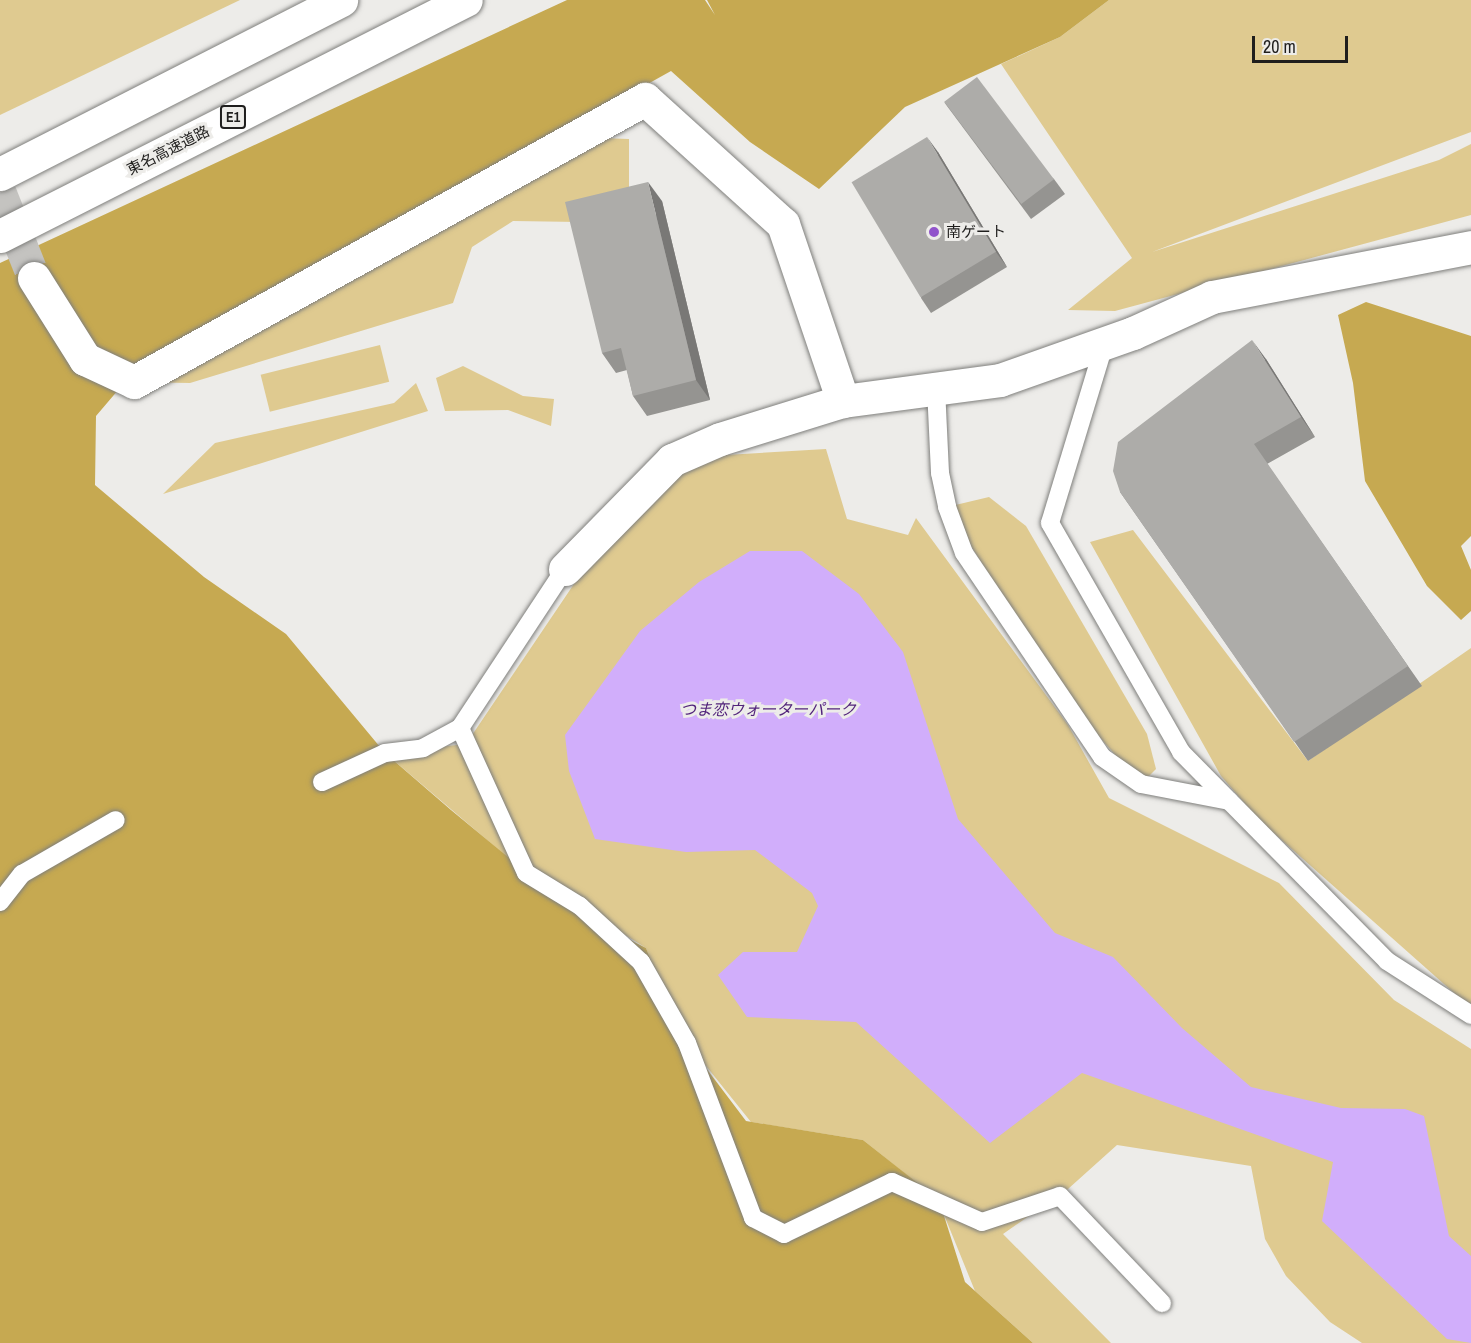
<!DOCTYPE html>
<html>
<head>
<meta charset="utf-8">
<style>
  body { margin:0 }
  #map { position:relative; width:1471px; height:1343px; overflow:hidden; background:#edece9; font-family:"Archivo Narrow","Noto Sans JP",sans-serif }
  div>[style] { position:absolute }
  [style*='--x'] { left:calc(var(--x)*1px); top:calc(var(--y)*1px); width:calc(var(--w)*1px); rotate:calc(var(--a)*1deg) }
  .green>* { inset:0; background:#dfca90; transform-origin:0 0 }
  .forest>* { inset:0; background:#c6a951 }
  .water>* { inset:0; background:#d1aefb }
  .minor-tunnel>* { height:33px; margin-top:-16.5px; transform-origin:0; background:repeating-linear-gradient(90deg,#c4c3c0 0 33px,transparent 0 49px) }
  .roads { filter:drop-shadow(0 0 2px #7f7f7c) drop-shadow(0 0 2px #7f7f7c) }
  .service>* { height:18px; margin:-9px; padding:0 9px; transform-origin:9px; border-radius:9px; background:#fff }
  .minor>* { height:33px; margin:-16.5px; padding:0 16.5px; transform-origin:16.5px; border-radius:16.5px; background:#fff }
  .motorway>* { height:33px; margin:-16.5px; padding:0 16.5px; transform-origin:16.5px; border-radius:16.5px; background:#fff }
  .wall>* { inset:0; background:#959491 }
  .shaded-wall>* { inset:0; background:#797876 }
  .building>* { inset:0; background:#adaca9; transform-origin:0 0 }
  .dots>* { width:16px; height:16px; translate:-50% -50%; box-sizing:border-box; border:3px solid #edece9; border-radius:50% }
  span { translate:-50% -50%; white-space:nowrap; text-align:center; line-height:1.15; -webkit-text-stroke:6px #edece9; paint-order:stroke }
  .shield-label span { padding:2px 4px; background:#edece9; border:2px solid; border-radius:4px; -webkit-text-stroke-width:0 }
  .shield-label { font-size:14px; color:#1f1e1d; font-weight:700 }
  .street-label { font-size:15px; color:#1f1e1d }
  .poi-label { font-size:15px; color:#1f1e1d }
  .left { translate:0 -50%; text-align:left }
  .water-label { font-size:16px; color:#52237b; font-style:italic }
  .scale { position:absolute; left:1252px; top:36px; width:96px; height:27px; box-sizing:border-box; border:3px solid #1f1e1d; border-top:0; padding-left:8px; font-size:18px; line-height:21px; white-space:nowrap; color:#1f1e1d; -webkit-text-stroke:4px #edece9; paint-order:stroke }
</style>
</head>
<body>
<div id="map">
  <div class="green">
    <i style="clip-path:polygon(0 0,240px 0,0 115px)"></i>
    <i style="clip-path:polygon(1109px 0,1471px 0,1471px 132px,1152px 252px,1439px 160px,1471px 144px,1471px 215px,1115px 311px,1068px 310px,1132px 258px,1001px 64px,1060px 37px)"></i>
    <i style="clip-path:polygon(601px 138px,629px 139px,629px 195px,579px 222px,513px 221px,472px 247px,453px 303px,190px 383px,134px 382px)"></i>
    <i style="left:380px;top:345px;width:38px;height:123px;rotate:76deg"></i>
    <i style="clip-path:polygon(463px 366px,523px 396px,554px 399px,551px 426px,508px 410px,445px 411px,436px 378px)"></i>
    <i style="clip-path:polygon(416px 383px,428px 411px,163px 494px,215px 443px,394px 403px)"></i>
    <i style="clip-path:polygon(826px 449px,847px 519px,908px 535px,916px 518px,1068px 725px,1109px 798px,1279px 883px,1394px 1000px,1471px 1049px,1471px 1343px,1362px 1343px,1330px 1322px,1286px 1276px,1265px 1239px,1251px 1166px,1117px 1145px,1068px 1189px,1003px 1234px,1111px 1343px,1033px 1343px,975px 1291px,938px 1200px,863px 1140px,751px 1122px,678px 1031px,646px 948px,526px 873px,385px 753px,466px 744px,578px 578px,674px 458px)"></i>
    <i style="clip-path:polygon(989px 497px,1026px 526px,1147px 734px,1156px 769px,1141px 784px,1065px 698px,947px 507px)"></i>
    <i style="clip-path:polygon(1133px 530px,1308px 761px,1471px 648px,1471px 1008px,1259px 820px,1221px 776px,1090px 542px)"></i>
  </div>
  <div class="forest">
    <i style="clip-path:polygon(567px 0,705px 0,715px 15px,707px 0,1109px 0,1060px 37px,905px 107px,819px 189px,750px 142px,671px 71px,136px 369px,96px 416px,95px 485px,204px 577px,286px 634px,385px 753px,451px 810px,573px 911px,646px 948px,678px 1031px,746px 1121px,863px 1140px,939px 1200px,965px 1282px,1033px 1343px,0 1343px,0 263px)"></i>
    <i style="clip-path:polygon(1366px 302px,1471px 336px,1471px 536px,1461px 546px,1471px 570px,1471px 611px,1461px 620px,1427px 586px,1365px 481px,1353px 383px,1338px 315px)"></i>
  </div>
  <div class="water">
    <i style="clip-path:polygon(750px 551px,802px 551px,859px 594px,903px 652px,958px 819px,1055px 933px,1113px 957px,1182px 1028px,1251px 1087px,1341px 1108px,1405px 1109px,1424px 1116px,1449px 1236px,1471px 1256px,1471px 1343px,1447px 1339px,1322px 1221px,1333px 1162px,1082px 1073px,990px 1143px,856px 1022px,747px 1017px,718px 975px,743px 952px,797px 952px,818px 906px,812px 893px,755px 850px,686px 852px,595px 839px,569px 771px,565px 735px,640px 631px,699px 582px)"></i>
  </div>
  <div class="minor-tunnel">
    <i style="--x:0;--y:192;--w:92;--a:68.4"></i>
  </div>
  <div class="roads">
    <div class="service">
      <i style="--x:1105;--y:342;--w:189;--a:106.9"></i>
      <i style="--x:1050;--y:523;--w:264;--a:60.2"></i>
      <i style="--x:1181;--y:752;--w:293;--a:45.4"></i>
      <i style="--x:1387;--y:961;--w:100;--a:32.7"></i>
      <i style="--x:936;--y:388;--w:85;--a:87.3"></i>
      <i style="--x:940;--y:473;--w:35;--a:78"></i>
      <i style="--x:947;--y:507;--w:49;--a:69.7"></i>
      <i style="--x:964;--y:553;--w:246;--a:55.9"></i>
      <i style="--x:1102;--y:757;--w:47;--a:34.7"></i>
      <i style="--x:1141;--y:784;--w:90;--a:10.9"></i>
      <i style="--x:460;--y:728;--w:159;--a:65.5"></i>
      <i style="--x:526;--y:873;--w:63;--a:31.4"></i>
      <i style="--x:580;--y:906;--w:83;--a:42.6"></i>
      <i style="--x:641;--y:962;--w:93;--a:60.4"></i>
      <i style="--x:687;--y:1043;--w:187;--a:69.3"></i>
      <i style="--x:753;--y:1218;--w:35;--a:27"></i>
      <i style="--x:784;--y:1234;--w:120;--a:-25.7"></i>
      <i style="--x:892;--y:1182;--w:98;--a:24"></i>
      <i style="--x:982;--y:1222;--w:82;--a:-18.4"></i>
      <i style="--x:1060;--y:1196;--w:148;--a:46.4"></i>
      <i style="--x:322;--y:782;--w:69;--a:-24.7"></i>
      <i style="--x:385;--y:753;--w:38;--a:-7"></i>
      <i style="--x:423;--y:748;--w:42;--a:-28.4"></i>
      <i style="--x:460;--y:728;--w:191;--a:-56.6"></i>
      <i style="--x:0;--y:902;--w:36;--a:-52"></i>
      <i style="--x:22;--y:874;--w:108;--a:-29.9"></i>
    </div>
    <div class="minor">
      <i style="--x:34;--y:278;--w:96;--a:57.8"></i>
      <i style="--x:85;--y:359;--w:54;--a:25.1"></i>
      <i style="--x:134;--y:382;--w:584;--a:-28.98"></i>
      <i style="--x:645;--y:99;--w:186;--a:42.2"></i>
      <i style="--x:783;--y:224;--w:187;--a:71.3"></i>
      <i style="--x:565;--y:569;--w:153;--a:-45.5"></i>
      <i style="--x:672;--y:460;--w:52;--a:-23.6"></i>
      <i style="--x:720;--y:439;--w:129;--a:-17.2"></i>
      <i style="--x:843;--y:401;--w:158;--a:-7.6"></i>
      <i style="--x:1000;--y:380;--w:141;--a:-19.5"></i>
      <i style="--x:1133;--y:333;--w:87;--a:-24.5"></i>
      <i style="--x:1212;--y:297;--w:264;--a:-10.9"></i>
    </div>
    <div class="motorway">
      <i style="--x:0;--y:174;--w:383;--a:-27"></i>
      <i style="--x:0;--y:236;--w:522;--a:-26.86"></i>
    </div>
  </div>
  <div class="wall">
    <i style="clip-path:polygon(944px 102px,1054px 179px,1065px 194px,1031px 219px)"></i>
    <i style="clip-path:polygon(938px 152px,1007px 267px,931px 313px,921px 298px)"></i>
    <i style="clip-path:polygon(662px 201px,710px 400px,647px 416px,633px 396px,627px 370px,616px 373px,602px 353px)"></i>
    <i style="clip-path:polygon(1266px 359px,1315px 437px,1267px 464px,1422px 686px,1308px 761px,1120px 492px)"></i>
  </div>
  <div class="shaded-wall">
    <i style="clip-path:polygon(927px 137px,938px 152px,1007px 267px,996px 252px)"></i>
    <i style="clip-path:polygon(648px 182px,662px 201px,710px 400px,696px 380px)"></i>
    <i style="clip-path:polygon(1252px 340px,1266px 359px,1315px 437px,1301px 417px)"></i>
  </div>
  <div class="building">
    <i style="left:977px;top:77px;width:128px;height:41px;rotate:53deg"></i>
    <i style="left:927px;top:137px;width:134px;height:88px;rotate:59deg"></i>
    <i style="clip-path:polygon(648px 182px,696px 380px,633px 396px,621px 348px,602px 353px,565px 202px)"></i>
    <i style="clip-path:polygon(1252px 340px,1301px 417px,1254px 444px,1408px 666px,1294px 742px,1120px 492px,1113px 471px,1118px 442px)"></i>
  </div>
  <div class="dots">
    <i style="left:934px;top:232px;background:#9154cb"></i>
  </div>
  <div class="shield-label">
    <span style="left:233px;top:117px">E1</span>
  </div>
  <div class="street-label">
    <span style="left:168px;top:150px;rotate:-27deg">東名高速道路</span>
  </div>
  <div class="poi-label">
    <span class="left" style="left:946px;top:232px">南ゲート</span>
  </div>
  <div class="water-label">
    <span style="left:768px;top:709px">つま恋ウォーターパーク</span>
  </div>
  <div class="scale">20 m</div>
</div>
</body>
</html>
